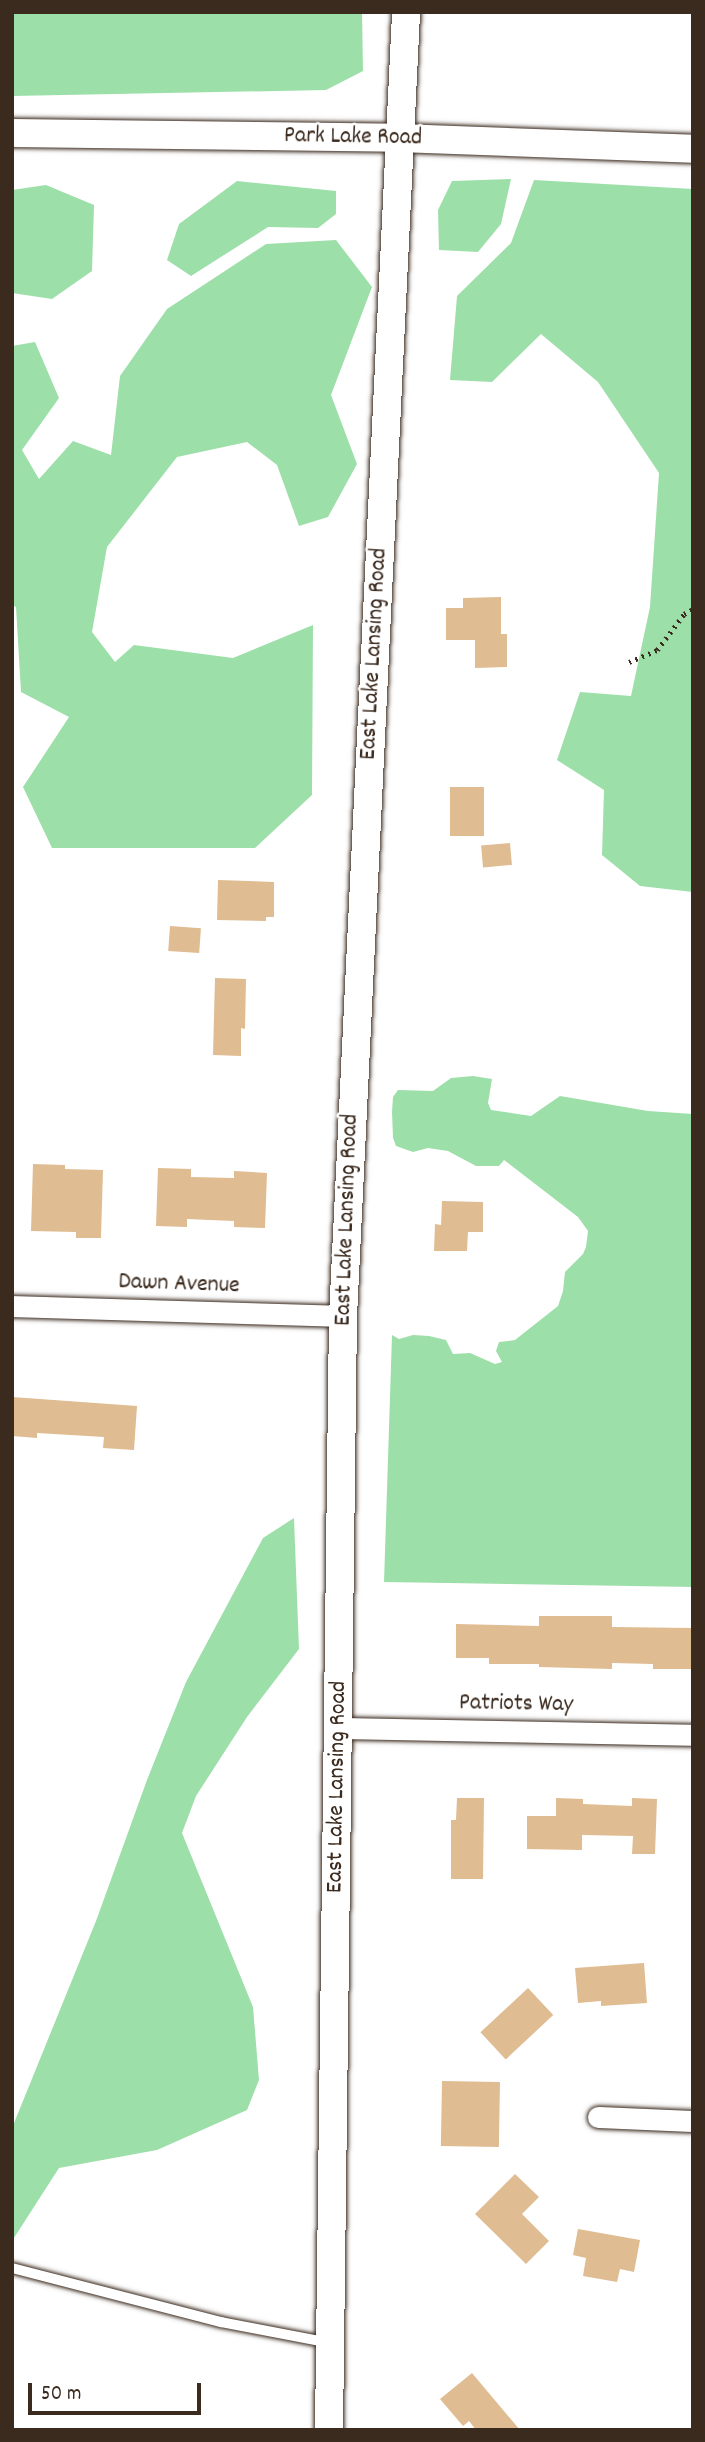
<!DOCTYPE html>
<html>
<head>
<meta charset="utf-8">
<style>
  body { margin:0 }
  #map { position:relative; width:705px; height:2442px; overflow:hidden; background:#fff; font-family:Dekko,sans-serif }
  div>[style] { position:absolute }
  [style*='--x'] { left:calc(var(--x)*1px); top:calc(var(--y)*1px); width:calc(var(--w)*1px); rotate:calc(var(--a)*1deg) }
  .green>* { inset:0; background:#9ddfa9 }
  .building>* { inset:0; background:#dfbc91; transform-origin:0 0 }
  .path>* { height:4.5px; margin-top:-2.25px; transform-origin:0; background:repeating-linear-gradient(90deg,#3b2a1e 0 2px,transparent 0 7px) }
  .roads { filter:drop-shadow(0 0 2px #3b2a1e) drop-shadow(0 0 2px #3b2a1e) }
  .lane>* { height:10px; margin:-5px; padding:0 5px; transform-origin:5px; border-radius:5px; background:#fff }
  .street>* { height:21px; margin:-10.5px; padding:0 10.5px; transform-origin:10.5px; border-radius:10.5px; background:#fff }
  .secondary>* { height:28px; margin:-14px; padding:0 14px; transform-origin:14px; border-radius:14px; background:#fff }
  span { translate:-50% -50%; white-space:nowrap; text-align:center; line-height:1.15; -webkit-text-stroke:5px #fff; paint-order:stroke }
  .street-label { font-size:24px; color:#3b2a1e }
  .frame { position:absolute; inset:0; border:14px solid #3b2a1e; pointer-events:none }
  .scale { position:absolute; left:28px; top:2383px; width:173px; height:32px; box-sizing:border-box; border:4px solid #3b2a1e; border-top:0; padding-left:9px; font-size:21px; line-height:24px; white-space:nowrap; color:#3b2a1e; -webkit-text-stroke:5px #fff; paint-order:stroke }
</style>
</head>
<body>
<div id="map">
  <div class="green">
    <i style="clip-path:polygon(12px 12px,362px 12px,363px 71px,326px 90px,12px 96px)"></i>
    <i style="clip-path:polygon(511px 179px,501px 224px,478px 252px,439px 250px,438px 210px,452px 181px)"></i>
    <i style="clip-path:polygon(534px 180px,693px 189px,693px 892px,640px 886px,602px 855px,604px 790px,557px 760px,580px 692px,631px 696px,650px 607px,659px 473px,598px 382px,541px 334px,492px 382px,450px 380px,457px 296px,511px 243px)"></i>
    <i style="clip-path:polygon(237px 181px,336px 191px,336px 214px,318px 228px,268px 227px,191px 276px,167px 260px,179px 224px)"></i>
    <i style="clip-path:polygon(46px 185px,94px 205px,92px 271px,52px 299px,12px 293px,12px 190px)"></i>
    <i style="clip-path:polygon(336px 240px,372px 287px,331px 395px,357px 464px,328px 517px,299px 526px,277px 465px,247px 442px,177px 457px,107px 547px,92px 632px,115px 662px,134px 645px,233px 658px,313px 625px,312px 795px,255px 848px,52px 848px,23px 787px,69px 717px,21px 692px,16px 607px,12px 605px,12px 346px,35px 342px,59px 398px,22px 450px,39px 479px,73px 441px,111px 455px,120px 376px,167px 309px,266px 244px)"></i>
    <i style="clip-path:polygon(473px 1076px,492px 1079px,488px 1103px,491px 1110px,531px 1116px,560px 1096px,648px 1111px,693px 1114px,693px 1587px,384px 1582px,392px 1335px,399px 1339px,413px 1335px,429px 1336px,446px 1340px,453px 1354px,470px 1353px,495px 1364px,502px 1362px,496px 1351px,499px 1342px,515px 1340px,558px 1306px,563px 1291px,565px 1272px,583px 1254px,586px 1247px,588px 1231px,578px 1217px,504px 1160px,499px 1166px,476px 1166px,448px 1151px,428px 1148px,413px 1152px,396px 1146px,393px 1138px,392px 1112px,393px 1097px,398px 1090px,433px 1091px,451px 1078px)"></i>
    <i style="clip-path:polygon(294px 1518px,299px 1649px,247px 1717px,196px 1796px,182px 1833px,253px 2007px,259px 2080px,247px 2110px,157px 2150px,59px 2168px,12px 2241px,12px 2128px,96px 1921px,147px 1780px,186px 1682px,263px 1538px)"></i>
  </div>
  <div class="building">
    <i style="clip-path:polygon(501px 597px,501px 634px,507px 634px,507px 667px,475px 668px,475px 640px,446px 640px,446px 608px,463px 608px,463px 598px)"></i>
    <i style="left:484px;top:787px;width:49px;height:34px;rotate:90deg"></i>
    <i style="left:510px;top:843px;width:22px;height:29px;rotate:85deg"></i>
    <i style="clip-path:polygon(218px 880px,274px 882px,274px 917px,266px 917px,266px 921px,217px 920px)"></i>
    <i style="left:170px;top:926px;width:31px;height:25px;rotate:4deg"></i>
    <i style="clip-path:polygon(215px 978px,246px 979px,245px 1029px,241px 1028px,241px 1056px,213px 1055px)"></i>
    <i style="clip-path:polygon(33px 1164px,65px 1165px,65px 1169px,103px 1170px,101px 1238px,76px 1238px,76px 1232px,31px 1231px)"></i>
    <i style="clip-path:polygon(158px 1168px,191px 1169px,191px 1177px,234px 1178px,234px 1171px,267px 1173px,265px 1228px,234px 1227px,234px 1221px,187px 1219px,187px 1227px,156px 1226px)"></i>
    <i style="clip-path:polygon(442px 1201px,483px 1202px,483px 1232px,468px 1232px,467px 1251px,434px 1251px,435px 1224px,441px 1225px)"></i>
    <i style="clip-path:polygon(12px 1397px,137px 1406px,134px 1450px,103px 1448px,104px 1437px,37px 1433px,37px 1438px,12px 1436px)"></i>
    <i style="clip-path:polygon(539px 1616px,612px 1616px,612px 1627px,693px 1628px,693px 1669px,653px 1669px,653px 1664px,612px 1663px,612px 1669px,539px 1667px,539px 1664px,489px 1664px,489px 1658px,456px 1658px,456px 1624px,539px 1626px)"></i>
    <i style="clip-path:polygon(457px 1798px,484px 1798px,483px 1879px,451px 1879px,451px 1820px,456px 1820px)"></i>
    <i style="clip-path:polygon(556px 1798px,583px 1799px,583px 1804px,632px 1806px,632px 1798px,657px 1799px,655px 1854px,632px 1854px,633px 1836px,582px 1835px,582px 1850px,527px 1849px,527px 1816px,556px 1816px)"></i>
    <i style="clip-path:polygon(644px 1963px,647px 2003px,601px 2006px,601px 2001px,578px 2003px,575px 1968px)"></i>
    <i style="left:528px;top:1988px;width:37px;height:65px;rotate:47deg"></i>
    <i style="left:442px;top:2081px;width:58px;height:65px;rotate:1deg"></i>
    <i style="clip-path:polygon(515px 2174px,539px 2197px,522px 2214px,549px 2241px,526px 2264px,475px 2214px)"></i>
    <i style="clip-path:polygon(578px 2229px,640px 2240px,634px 2272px,620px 2269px,617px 2282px,583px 2276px,586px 2258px,573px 2255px)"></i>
    <i style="clip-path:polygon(472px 2373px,520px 2430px,476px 2430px,469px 2421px,463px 2426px,440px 2399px)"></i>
  </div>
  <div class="path">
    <i style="--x:629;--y:662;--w:30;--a:-23"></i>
    <i style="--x:657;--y:650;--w:45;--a:-53.1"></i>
    <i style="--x:684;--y:614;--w:10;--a:-29"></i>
  </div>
  <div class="roads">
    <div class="lane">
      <i style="--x:12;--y:2268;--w:216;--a:14.5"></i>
      <i style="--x:221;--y:2322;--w:111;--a:10.9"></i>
    </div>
    <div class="street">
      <i style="--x:12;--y:1306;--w:331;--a:1.7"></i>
      <i style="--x:339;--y:1728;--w:354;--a:1.1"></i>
      <i style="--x:598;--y:2117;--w:95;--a:2.4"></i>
    </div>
    <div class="secondary">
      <i style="--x:12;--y:133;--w:387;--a:0.7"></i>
      <i style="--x:399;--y:138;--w:294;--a:2.1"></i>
      <i style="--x:329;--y:2430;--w:1114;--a:-89.28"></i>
      <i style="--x:343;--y:1316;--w:1306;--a:-87.23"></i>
    </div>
  </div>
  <div class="street-label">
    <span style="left:353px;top:138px;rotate:1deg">Park Lake Road</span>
    <span style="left:375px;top:654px;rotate:-87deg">East Lake Lansing Road</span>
    <span style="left:348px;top:1220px;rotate:-88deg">East Lake Lansing Road</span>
    <span style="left:179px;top:1285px;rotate:2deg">Dawn Avenue</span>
    <span style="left:516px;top:1705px;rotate:1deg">Patriots Way</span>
    <span style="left:338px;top:1787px;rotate:-89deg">East Lake Lansing Road</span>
  </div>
  <div class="frame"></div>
  <div class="scale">50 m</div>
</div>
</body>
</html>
